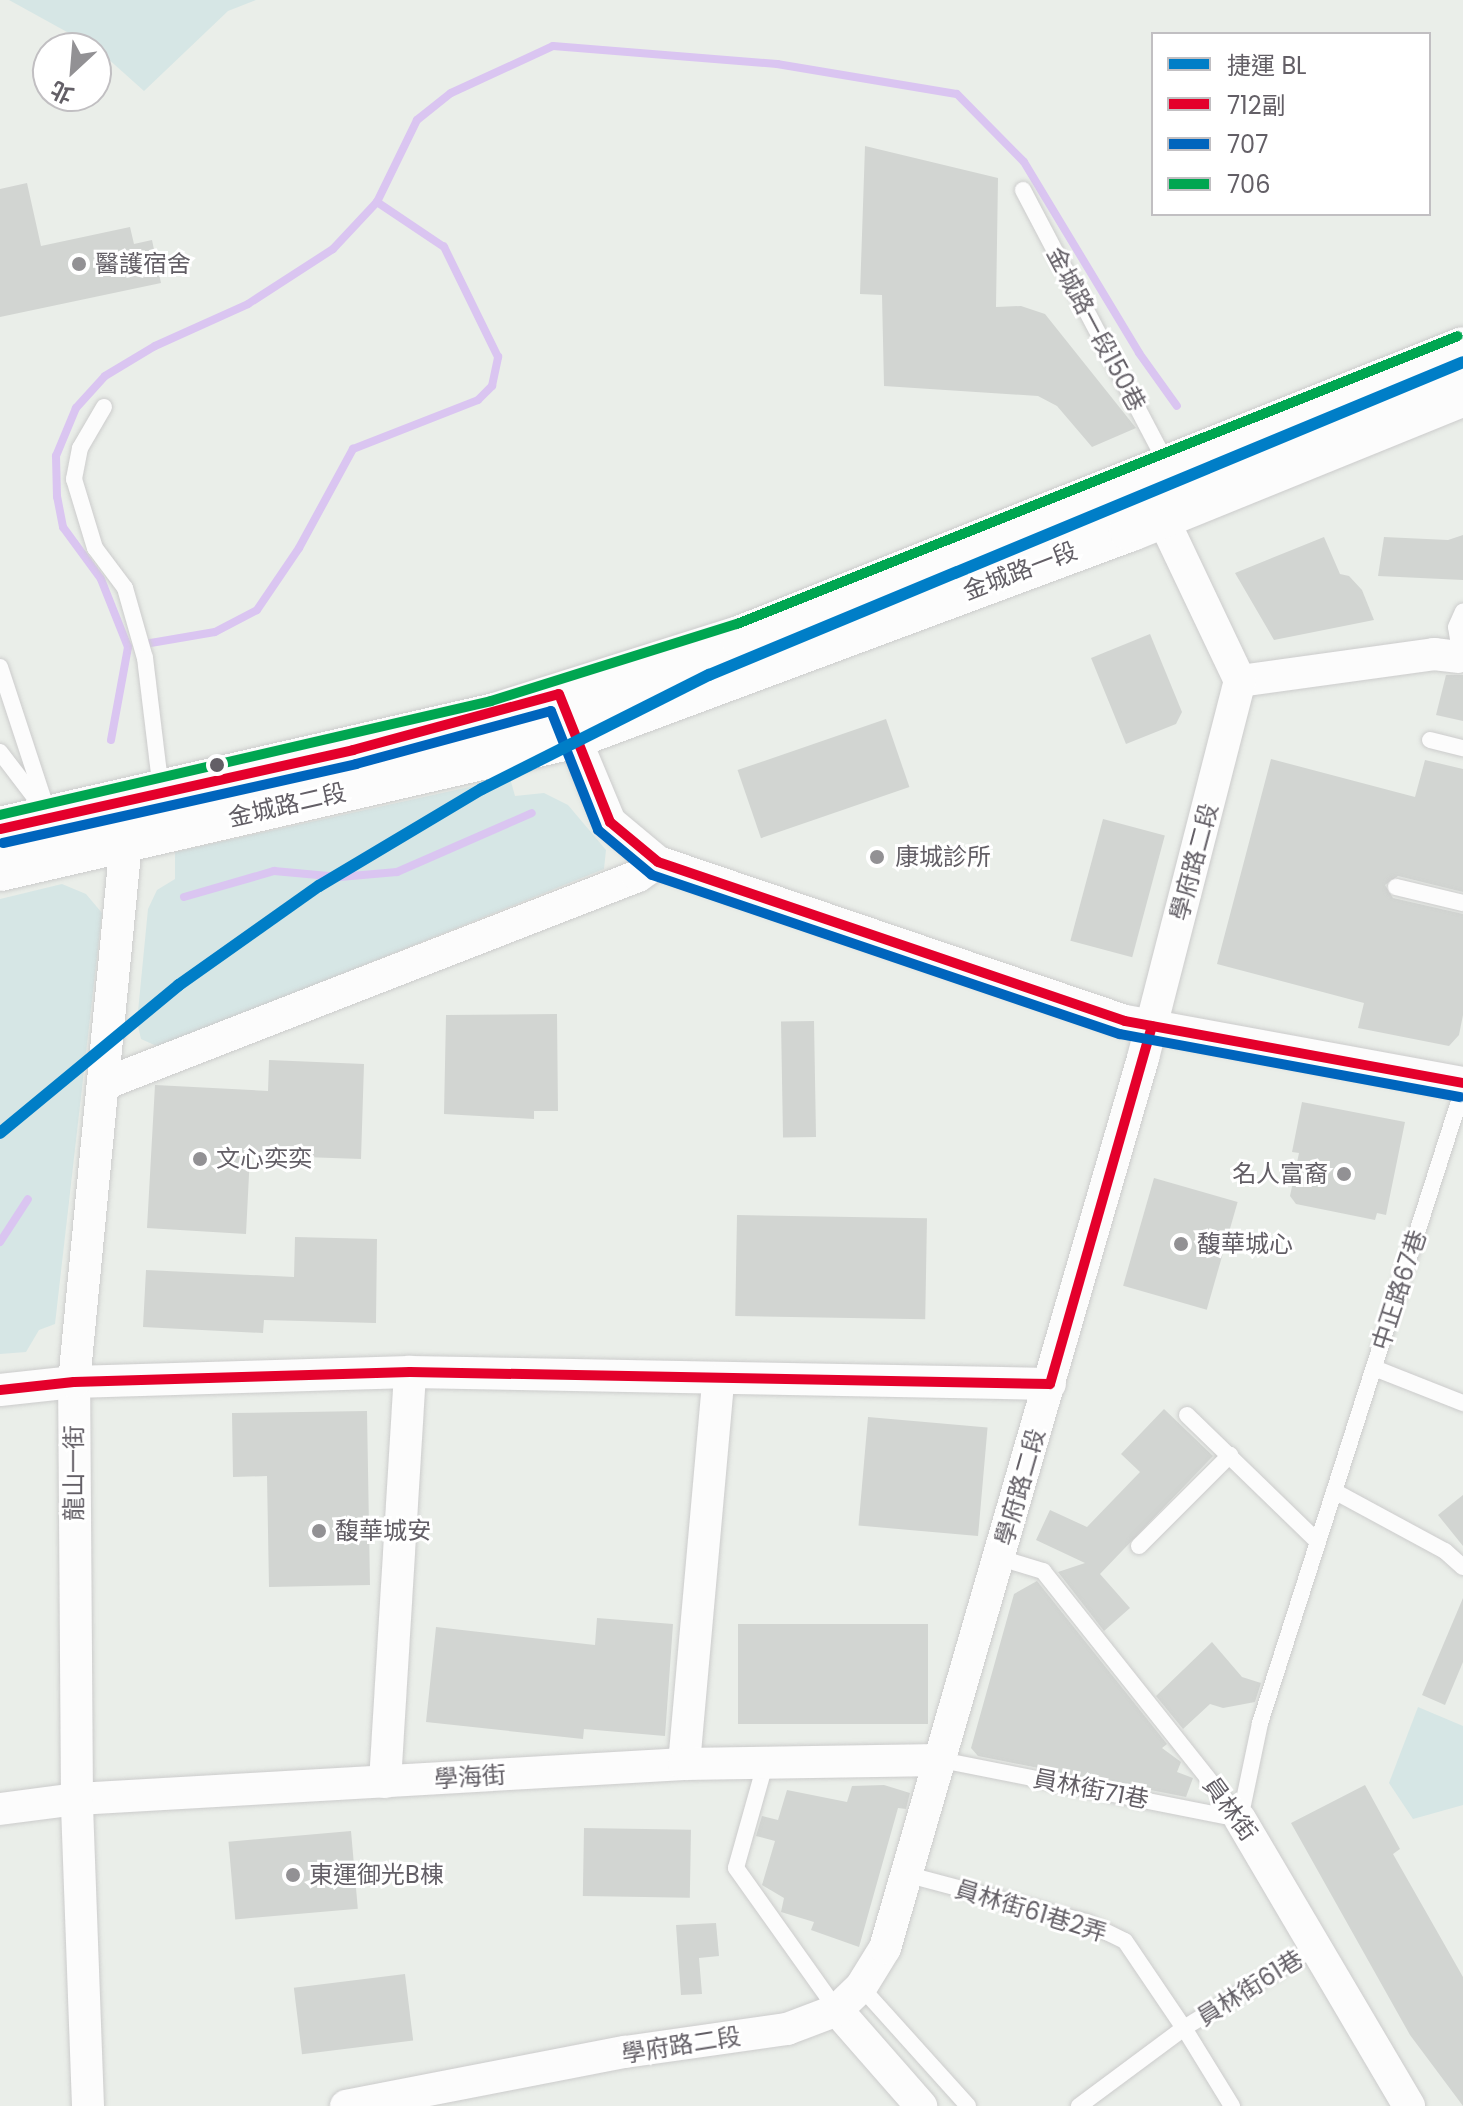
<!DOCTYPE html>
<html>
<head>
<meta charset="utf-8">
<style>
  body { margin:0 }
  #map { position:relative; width:1463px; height:2106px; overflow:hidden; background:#eaeee9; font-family:Poppins,"Noto Sans TC",sans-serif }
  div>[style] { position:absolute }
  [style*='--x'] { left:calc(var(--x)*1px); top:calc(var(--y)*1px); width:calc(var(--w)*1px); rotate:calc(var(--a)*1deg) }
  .green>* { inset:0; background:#d6e6e5 }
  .stream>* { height:8px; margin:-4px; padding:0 4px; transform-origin:4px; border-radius:4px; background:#dac5f1 }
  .building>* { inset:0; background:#d2d5d2; transform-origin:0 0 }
  .roads { filter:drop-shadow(0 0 2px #ccc) drop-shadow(0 0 2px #ccc) }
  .service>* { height:16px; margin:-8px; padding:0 8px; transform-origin:8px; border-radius:8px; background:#fcfcfc }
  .minor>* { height:32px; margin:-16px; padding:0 16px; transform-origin:16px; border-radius:16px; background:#fcfcfc }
  .secondary>* { height:44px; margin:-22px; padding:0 22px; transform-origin:22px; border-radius:22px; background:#fcfcfc }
  .bus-1>* { height:10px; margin:-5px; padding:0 5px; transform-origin:5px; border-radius:5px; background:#e4002b }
  .bus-2>* { height:10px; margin:-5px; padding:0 5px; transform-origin:5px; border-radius:5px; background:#0065bd }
  .bus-3>* { height:10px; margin:-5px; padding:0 5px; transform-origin:5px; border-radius:5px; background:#00a651 }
  .metro-1>* { height:12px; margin:-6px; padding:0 6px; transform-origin:6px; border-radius:6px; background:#007ec7 }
  .dots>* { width:22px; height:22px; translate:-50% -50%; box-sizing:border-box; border:4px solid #fff; border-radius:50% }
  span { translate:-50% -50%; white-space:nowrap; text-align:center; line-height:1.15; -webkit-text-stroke:6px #fff; paint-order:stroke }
  .poi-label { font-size:24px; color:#635f66 }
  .left { translate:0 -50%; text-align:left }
  .right { translate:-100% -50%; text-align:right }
  .street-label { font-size:24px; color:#635f66 }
  .legend { position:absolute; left:1151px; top:32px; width:280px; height:184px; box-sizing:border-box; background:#fff; border:2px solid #c1bfc2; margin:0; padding:10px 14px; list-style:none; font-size:24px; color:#635f66 }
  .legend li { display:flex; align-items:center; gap:16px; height:40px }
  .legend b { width:40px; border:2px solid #c1bfc2 }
  .north { position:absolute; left:32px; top:32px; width:80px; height:80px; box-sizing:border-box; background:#fff; border:2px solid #c1bfc2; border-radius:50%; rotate:206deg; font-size:22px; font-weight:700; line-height:32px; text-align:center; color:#635f66 }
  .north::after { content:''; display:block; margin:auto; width:28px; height:36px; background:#929194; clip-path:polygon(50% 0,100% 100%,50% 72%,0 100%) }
</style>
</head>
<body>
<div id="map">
  <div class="green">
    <i style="clip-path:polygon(9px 0,256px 0,228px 11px,144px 91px,96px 48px)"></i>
    <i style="clip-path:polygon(510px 778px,515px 796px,544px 793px,568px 805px,606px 850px,604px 869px,159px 1047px,141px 1039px,137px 1022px,148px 909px,157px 890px,175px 879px,175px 852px)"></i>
    <i style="clip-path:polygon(62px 884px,86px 894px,102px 913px,55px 1324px,39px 1330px,26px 1352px,0 1354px,0 899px)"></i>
    <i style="clip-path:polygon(1418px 1707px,1463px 1726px,1463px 1805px,1413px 1819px,1389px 1783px)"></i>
  </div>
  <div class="stream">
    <i style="--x:139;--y:645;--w:77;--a:-9.7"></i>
    <i style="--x:215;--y:632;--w:47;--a:-27.6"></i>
    <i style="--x:257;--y:610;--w:75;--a:-55.9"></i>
    <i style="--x:299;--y:548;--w:113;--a:-61.4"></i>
    <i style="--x:353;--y:449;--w:134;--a:-21.4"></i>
    <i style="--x:478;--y:400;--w:20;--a:-45"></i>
    <i style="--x:492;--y:386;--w:30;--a:-78"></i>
    <i style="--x:498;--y:357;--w:123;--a:-116.1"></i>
    <i style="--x:444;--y:247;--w:81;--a:-146.1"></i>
    <i style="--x:111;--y:740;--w:95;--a:-79.6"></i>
    <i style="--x:128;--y:647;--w:73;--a:-111.7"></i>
    <i style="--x:101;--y:579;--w:64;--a:-126.2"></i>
    <i style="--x:63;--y:527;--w:31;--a:-101"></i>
    <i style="--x:57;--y:497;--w:41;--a:-91.4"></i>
    <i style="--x:56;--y:456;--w:52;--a:-67.4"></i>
    <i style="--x:76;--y:408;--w:43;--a:-47.8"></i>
    <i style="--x:105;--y:376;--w:58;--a:-31"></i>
    <i style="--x:155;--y:346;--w:102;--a:-24.3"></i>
    <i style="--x:248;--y:304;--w:101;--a:-32.9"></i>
    <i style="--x:333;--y:249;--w:64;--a:-46.9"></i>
    <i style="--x:377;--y:202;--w:91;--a:-64"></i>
    <i style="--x:417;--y:120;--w:43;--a:-38.5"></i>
    <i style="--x:451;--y:93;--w:112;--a:-24.7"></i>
    <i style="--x:553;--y:46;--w:225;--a:4.6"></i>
    <i style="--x:777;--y:64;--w:182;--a:9.5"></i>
    <i style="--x:957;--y:94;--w:95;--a:45.4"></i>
    <i style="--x:1024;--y:162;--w:223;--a:58.9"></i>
    <i style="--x:1139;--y:353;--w:65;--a:54.4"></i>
    <i style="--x:184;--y:897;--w:94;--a:-16.1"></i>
    <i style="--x:274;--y:871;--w:66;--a:5.2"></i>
    <i style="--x:340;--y:877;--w:57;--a:-5"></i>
    <i style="--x:397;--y:872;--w:147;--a:-23.6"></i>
    <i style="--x:0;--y:1242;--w:51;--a:-56.9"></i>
  </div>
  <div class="building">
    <i style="clip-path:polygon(865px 146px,998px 178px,996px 307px,1021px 306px,1045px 314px,1136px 428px,1092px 447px,1057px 406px,1038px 396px,884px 386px,882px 295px,860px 294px)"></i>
    <i style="clip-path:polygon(27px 183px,41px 246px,130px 227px,134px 244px,152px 240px,161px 283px,0 317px,0 189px)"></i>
    <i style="clip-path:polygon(1463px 535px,1463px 580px,1378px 576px,1384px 537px,1448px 540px)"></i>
    <i style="clip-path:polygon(1324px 537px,1340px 574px,1349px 576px,1362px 590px,1374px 620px,1274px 640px,1235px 573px)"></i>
    <i style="clip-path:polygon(1150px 634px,1182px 712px,1176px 724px,1126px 744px,1091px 658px)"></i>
    <i style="clip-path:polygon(1446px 675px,1463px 675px,1463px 721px,1436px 715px)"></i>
    <i style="left:886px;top:719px;width:72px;height:157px;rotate:71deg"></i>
    <i style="clip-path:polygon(1271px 759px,1415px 797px,1425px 760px,1463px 769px,1463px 892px,1398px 876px,1385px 885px,1393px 898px,1463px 914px,1463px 1015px,1459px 1035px,1449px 1046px,1358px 1028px,1364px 1003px,1217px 964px)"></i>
    <i style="left:1103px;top:819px;width:64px;height:126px;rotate:15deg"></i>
    <i style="clip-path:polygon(557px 1014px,558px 1111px,534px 1111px,534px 1119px,444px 1114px,446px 1015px)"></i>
    <i style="left:814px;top:1021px;width:116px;height:33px;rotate:89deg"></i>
    <i style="clip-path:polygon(269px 1060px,364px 1064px,361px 1159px,250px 1155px,246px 1234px,147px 1228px,155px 1085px,268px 1091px)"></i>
    <i style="clip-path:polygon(1302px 1102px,1405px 1122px,1386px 1215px,1377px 1213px,1375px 1220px,1296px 1204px,1290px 1196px,1299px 1153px,1292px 1152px)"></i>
    <i style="left:1154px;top:1178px;width:87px;height:112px;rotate:16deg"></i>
    <i style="left:737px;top:1215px;width:190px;height:101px;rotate:1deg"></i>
    <i style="clip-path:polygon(295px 1237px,377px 1239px,376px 1323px,264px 1320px,263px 1333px,143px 1327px,146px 1270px,294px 1277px)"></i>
    <i style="clip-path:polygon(1164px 1409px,1213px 1456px,1100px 1574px,1130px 1608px,1104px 1631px,1058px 1572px,1085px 1563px,1036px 1540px,1050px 1510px,1087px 1527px,1140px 1472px,1121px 1454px)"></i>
    <i style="clip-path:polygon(367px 1411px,370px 1585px,269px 1587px,267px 1476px,233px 1477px,232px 1413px)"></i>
    <i style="left:868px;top:1417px;width:120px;height:109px;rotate:5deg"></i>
    <i style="clip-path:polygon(1463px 1495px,1463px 1546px,1438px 1515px)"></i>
    <i style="clip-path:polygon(1037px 1581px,1167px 1744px,1162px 1748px,1181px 1762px,1177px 1772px,1193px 1778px,1186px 1797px,978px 1756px,971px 1748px,1014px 1594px)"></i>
    <i style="clip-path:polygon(1463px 1598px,1463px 1662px,1445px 1705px,1422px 1695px)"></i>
    <i style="clip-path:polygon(597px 1618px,673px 1624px,665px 1736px,584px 1729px,583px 1739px,426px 1722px,436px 1627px,595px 1645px)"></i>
    <i style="left:738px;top:1624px;width:190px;height:100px"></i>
    <i style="clip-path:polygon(1212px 1642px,1242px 1677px,1261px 1683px,1255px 1702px,1223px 1708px,1210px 1704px,1183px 1729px,1156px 1696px)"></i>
    <i style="clip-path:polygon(884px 1785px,910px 1793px,906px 1809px,898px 1808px,859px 1947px,811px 1930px,814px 1922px,781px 1912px,784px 1898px,762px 1885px,775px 1841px,756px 1836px,762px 1816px,778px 1820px,787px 1790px,847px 1802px,852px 1786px)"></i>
    <i style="clip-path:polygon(1365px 1785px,1400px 1849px,1393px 1854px,1463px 1977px,1463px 2106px,1410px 2035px,1291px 1823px)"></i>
    <i style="left:584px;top:1828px;width:107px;height:68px;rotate:1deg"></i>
    <i style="left:351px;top:1831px;width:78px;height:123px;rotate:85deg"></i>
    <i style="clip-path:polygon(716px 1923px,719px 1956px,699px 1958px,702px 1994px,681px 1995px,676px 1925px)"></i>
    <i style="left:405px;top:1974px;width:67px;height:112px;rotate:83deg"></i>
  </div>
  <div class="roads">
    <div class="service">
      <i style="--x:1023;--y:190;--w:312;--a:62.3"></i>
      <i style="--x:104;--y:407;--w:48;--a:120.3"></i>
      <i style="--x:80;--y:448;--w:32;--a:101"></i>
      <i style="--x:74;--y:479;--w:72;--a:73.1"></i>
      <i style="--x:95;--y:548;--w:50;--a:53.1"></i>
      <i style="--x:125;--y:588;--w:73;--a:74.1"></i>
      <i style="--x:145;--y:658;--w:134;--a:83.1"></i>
      <i style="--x:1461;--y:658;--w:31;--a:-99"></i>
      <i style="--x:1456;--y:627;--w:17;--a:-66"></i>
      <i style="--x:0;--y:667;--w:157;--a:71.8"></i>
      <i style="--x:1430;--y:740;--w:34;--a:14"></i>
      <i style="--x:0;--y:752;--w:64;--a:52.6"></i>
      <i style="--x:1396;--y:887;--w:69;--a:13.4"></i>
      <i style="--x:1374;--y:1368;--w:96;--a:21.5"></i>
      <i style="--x:1187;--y:1415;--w:182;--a:44.1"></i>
      <i style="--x:1334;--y:1491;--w:126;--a:28.4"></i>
      <i style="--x:1445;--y:1551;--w:24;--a:42"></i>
      <i style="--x:1139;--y:1546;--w:129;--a:-45"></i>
      <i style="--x:1000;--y:1558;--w:45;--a:16.8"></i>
      <i style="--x:1043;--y:1571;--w:317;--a:51.5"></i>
      <i style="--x:941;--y:1760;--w:305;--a:11.2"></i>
      <i style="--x:766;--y:1761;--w:111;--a:105.7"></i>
      <i style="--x:736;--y:1868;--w:174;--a:54.6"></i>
      <i style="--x:1240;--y:1819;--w:98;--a:-78.2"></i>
      <i style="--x:1260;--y:1723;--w:666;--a:-72.25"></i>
      <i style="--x:909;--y:1875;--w:183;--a:14.9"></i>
      <i style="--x:1086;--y:1922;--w:43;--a:26"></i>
      <i style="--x:1125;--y:1941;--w:105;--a:55.9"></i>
      <i style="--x:1184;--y:2028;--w:131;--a:143.4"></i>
      <i style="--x:861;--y:1987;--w:160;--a:48"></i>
      <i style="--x:1232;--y:2106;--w:92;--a:-121.6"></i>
      <i style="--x:1184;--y:2028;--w:154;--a:-31.7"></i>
    </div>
    <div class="minor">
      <i style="--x:1240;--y:681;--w:196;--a:-7.9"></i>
      <i style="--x:1434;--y:654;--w:24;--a:7"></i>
      <i style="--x:566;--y:717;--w:114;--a:67.3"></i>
      <i style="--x:610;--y:822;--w:62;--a:39.8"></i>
      <i style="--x:658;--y:862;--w:493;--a:18.8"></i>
      <i style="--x:1125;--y:1021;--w:344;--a:10.4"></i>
      <i style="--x:104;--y:1084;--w:573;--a:-21.28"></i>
      <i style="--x:638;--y:876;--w:24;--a:-35"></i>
      <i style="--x:0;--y:1390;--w:74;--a:-6.2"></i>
      <i style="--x:74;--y:1382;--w:336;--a:-1.7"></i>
      <i style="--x:410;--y:1372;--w:640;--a:1.07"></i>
      <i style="--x:684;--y:1764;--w:385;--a:-84.9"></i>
      <i style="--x:385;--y:1782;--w:411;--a:-86.5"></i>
      <i style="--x:0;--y:1809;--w:78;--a:-7.4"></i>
      <i style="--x:77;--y:1799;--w:608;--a:-3.3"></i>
      <i style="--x:684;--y:1764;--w:257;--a:-0.9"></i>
      <i style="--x:1240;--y:1819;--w:333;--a:59.5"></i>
      <i style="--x:837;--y:2010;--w:128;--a:48.8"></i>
      <i style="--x:88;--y:2106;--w:307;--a:-92.1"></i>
      <i style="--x:77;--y:1799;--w:417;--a:-90.4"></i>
      <i style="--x:74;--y:1382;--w:542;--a:-84.5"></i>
      <i style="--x:346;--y:2106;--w:284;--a:-11"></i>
      <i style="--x:625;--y:2052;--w:164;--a:-8.1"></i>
      <i style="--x:787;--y:2029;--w:53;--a:-20.8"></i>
      <i style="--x:837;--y:2010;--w:33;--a:-44"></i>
      <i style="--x:861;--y:1987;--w:46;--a:-58.4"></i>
      <i style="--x:885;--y:1948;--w:927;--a:-73.83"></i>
      <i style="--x:1143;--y:1058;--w:389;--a:-75.6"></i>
      <i style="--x:1240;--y:681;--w:205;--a:-115.4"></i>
    </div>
    <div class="secondary">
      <i style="--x:0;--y:829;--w:508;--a:-12.97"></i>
      <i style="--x:495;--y:715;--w:259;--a:-17.5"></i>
      <i style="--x:742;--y:637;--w:776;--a:-21.77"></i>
      <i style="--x:0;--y:869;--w:587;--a:-12.99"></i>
      <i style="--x:572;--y:737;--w:596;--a:-20.41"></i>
      <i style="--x:1131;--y:529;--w:358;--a:-22.1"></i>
    </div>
  </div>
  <div class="bus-1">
    <i style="--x:559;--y:694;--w:138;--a:68.3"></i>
    <i style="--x:610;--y:822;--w:62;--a:39.8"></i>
    <i style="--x:658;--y:862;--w:493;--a:18.8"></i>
    <i style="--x:1125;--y:1021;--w:344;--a:10.4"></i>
    <i style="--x:0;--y:829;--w:362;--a:-12.6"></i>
    <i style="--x:353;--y:750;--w:213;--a:-15.2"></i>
    <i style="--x:0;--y:1390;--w:74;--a:-6.2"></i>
    <i style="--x:74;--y:1382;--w:336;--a:-1.7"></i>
    <i style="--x:410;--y:1372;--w:640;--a:1.07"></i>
    <i style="--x:1050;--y:1384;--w:372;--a:-74.1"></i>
  </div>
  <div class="bus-2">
    <i style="--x:3;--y:843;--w:362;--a:-12.6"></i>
    <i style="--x:356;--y:764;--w:202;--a:-15.2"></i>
    <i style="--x:551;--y:711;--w:128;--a:68.4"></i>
    <i style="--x:598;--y:830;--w:70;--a:39.8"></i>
    <i style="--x:652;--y:875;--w:494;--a:18.8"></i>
    <i style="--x:1120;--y:1034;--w:346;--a:10.5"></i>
  </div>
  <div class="bus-3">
    <i style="--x:0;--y:815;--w:504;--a:-13.07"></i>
    <i style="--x:491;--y:701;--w:258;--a:-17.4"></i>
    <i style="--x:737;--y:624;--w:776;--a:-21.77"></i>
  </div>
  <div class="metro-1">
    <i style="--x:0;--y:1133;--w:232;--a:-39.6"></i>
    <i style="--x:179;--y:985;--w:171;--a:-35.3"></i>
    <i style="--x:319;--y:886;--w:190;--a:-30.8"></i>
    <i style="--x:482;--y:789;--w:254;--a:-26.7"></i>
    <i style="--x:709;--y:675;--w:816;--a:-22.54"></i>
  </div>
  <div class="dots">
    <i style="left:79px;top:264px;background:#929194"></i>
    <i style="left:217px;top:765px;background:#635f66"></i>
    <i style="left:877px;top:857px;background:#929194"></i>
    <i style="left:200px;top:1159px;background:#929194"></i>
    <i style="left:1344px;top:1174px;background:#929194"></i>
    <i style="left:1181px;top:1244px;background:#929194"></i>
    <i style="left:319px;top:1531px;background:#929194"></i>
    <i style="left:293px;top:1875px;background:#929194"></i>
  </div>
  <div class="poi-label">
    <span class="left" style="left:95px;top:264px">醫護宿舍</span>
    <span class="left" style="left:895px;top:857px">康城診所</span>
    <span class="left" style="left:216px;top:1159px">文心奕奕</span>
    <span class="right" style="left:1328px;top:1174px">名人富裔</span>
    <span class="left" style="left:1197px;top:1244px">馥華城心</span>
    <span class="left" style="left:335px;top:1531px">馥華城安</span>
    <span class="left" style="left:309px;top:1875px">東運御光B棟</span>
  </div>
  <div class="street-label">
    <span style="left:1096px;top:329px;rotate:62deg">金城路一段150巷</span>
    <span style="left:1020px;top:571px;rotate:-21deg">金城路一段</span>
    <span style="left:287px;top:805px;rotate:-13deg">金城路二段</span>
    <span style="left:1194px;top:862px;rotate:-75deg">學府路二段</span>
    <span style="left:1399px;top:1290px;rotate:-72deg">中正路67巷</span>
    <span style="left:74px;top:1473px;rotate:-90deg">龍山一街</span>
    <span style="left:1020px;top:1487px;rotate:-74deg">學府路二段</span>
    <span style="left:470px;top:1777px;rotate:-4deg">學海街</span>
    <span style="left:1091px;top:1789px;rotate:11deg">員林街71巷</span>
    <span style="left:1230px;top:1809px;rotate:54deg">員林街</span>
    <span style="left:1031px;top:1911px;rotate:17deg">員林街61巷2弄</span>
    <span style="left:1250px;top:1988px;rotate:-32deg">員林街61巷</span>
    <span style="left:681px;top:2045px;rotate:-9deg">學府路二段</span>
  </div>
  <ul class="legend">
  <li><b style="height:10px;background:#007ec7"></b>捷運 BL</li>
  <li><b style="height:10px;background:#e4002b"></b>712副</li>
  <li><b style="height:10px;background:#0065bd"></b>707</li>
  <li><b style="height:10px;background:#00a651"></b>706</li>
  </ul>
  <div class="north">北</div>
</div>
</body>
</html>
